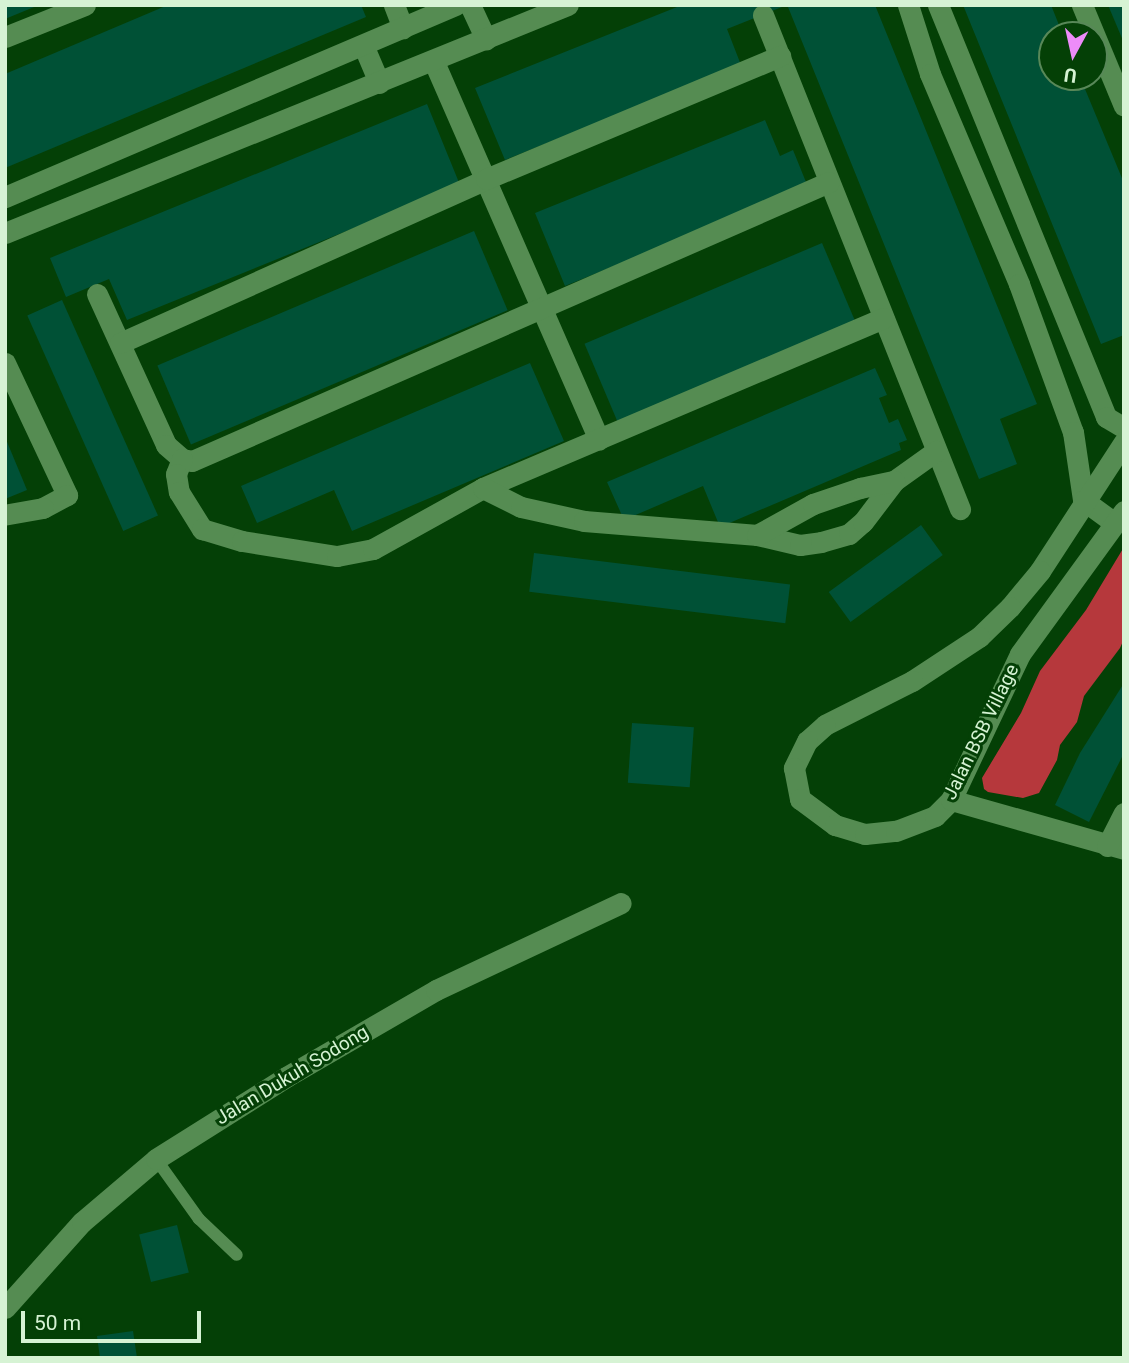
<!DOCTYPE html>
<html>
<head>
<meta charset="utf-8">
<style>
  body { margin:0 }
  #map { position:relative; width:1129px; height:1363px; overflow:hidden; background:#044006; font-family:Roboto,sans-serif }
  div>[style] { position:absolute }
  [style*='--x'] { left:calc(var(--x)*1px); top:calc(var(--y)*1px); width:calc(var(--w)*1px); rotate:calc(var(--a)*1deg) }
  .forest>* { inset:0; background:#b6383c }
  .building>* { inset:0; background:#005136; transform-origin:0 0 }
  .lane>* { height:12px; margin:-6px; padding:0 6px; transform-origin:6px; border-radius:6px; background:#558c52 }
  .street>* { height:21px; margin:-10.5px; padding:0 10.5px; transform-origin:10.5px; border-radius:10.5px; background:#558c52 }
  span { translate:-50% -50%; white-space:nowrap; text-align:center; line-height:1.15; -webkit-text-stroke:6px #044006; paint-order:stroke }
  .street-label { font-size:19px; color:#d6f3d4 }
  .frame { position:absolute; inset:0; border:7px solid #d6f3d4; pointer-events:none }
  .north { position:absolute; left:1038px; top:21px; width:70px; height:70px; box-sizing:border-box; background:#044006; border:2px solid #588858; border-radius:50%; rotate:188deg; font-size:19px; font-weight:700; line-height:28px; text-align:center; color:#d6f3d4 }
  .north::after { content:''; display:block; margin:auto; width:24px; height:32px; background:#ed8cf9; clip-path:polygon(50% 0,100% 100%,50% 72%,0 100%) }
  .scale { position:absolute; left:21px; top:1311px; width:180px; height:32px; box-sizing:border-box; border:4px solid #d6f3d4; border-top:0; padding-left:9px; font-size:21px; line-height:24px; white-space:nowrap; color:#d6f3d4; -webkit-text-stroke:5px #044006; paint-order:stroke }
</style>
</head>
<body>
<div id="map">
  <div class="forest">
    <i style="clip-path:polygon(1124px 547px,1124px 639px,1120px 648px,1084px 696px,1077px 722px,1060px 745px,1057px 760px,1039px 793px,1023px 798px,988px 792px,984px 789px,982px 778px,1021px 713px,1040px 671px,1086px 610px)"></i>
  </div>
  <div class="building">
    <i style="clip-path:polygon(5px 5px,39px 5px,5px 19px)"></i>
    <i style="clip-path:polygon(168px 5px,361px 5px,366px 17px,5px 168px,5px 74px)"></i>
    <i style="clip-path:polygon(682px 5px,787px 5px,727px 29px,741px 65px,505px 160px,475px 88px)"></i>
    <i style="clip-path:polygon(792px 5px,875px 5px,1037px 404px,1000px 419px,1017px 464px,979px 479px,788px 7px)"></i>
    <i style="clip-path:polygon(963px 5px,1051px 5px,1063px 35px,1052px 35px,1052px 77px,1080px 77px,1124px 183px,1124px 335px,1101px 344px)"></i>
    <i style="clip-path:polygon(1108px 5px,1124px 5px,1124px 43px)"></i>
    <i style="clip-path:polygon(427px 104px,460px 185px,127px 320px,109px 279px,66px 297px,50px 258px)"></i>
    <i style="clip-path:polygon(765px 120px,780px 156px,793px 150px,808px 187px,565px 286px,535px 213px)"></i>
    <i style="left:474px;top:231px;width:86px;height:344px;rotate:67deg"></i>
    <i style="left:822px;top:243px;width:86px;height:258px;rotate:67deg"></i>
    <i style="left:62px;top:300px;width:236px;height:38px;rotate:66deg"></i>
    <i style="clip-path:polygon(530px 363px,564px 441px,352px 531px,334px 490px,257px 523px,241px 486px)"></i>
    <i style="clip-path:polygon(875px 368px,887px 395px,879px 398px,889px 423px,898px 419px,907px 440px,899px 443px,901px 450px,720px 527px,703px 486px,624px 520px,607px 482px)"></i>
    <i style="clip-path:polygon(5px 437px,27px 490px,5px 499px)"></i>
    <i style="left:921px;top:525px;width:37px;height:114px;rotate:54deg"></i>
    <i style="left:534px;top:553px;width:258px;height:39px;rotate:7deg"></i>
    <i style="clip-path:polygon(1124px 683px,1124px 753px,1089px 822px,1055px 805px,1080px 753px)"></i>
    <i style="left:632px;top:723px;width:62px;height:60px;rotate:4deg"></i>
    <i style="left:177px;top:1225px;width:49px;height:39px;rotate:76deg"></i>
    <i style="clip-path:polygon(133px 1331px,137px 1358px,100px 1358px,97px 1336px)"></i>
  </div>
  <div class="lane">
    <i style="--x:156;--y:1159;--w:74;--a:54.4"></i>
    <i style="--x:199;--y:1219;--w:52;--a:43.5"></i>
  </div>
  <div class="street">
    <i style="--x:394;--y:5;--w:25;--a:69"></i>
    <i style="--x:470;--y:5;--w:38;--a:65"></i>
    <i style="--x:908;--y:5;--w:72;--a:72.3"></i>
    <i style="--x:930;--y:74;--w:228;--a:67"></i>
    <i style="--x:1019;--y:284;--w:158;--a:70"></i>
    <i style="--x:1073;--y:432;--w:69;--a:81.6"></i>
    <i style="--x:1083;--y:500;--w:39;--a:36"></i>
    <i style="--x:938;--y:5;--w:445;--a:67.8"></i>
    <i style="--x:1106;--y:417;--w:21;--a:31"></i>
    <i style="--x:1082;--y:5;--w:109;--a:67.4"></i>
    <i style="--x:763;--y:15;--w:532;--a:68.26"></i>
    <i style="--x:5;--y:37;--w:86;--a:-21.8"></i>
    <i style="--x:364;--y:47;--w:39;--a:67"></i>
    <i style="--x:434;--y:62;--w:412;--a:66.4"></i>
    <i style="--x:5;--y:197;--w:490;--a:-23.1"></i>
    <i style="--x:5;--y:233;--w:607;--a:-22.05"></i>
    <i style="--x:97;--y:294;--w:166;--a:65.4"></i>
    <i style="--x:166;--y:445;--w:21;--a:41"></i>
    <i style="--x:182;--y:459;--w:10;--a:11"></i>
    <i style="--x:192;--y:461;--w:695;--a:-23.65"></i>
    <i style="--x:120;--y:343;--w:401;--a:-24.1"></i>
    <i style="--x:486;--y:179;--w:319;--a:-22.7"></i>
    <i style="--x:5;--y:363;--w:146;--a:64.8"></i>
    <i style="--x:67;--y:495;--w:27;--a:152"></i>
    <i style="--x:43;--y:508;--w:39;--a:170"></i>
    <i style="--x:1124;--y:442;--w:154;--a:123.1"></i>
    <i style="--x:1040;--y:571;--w:47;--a:129.8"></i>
    <i style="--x:1010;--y:607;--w:43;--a:135.9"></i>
    <i style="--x:979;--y:637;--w:80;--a:146.7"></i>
    <i style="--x:912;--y:681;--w:97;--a:153.2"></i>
    <i style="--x:825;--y:725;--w:24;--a:138"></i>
    <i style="--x:807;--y:741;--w:30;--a:116"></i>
    <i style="--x:794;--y:768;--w:32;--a:79"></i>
    <i style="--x:800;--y:799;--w:44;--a:36.6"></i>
    <i style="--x:835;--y:825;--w:31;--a:17"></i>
    <i style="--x:865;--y:834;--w:31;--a:-6"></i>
    <i style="--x:896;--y:831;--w:42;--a:-21"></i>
    <i style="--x:935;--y:816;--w:23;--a:-45"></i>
    <i style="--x:951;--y:800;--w:161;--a:-64.7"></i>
    <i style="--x:1020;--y:654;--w:177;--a:-54"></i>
    <i style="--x:182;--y:459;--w:16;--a:112"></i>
    <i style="--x:176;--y:474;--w:18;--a:81"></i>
    <i style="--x:179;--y:492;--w:44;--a:58.1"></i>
    <i style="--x:202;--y:529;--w:42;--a:16.7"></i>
    <i style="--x:242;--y:541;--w:96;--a:9"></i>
    <i style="--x:337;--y:556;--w:37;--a:-11"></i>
    <i style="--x:373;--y:549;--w:126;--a:-29"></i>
    <i style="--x:483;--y:488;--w:435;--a:-23"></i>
    <i style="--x:483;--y:488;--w:42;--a:26.6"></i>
    <i style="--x:521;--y:507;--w:65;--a:12.5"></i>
    <i style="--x:584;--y:521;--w:174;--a:4.6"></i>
    <i style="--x:757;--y:535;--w:44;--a:13.1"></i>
    <i style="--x:800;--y:545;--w:21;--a:-8"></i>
    <i style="--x:821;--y:542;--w:29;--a:-16"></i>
    <i style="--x:849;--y:534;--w:18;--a:-41"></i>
    <i style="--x:863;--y:522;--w:51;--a:-52.9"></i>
    <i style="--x:894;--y:481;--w:52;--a:-35.5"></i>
    <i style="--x:757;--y:535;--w:64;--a:-29"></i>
    <i style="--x:813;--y:504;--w:50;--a:-18.8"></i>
    <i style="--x:860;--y:488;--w:35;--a:-12"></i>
    <i style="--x:951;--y:800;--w:180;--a:15.8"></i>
    <i style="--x:1107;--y:846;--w:37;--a:-63"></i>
    <i style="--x:5;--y:1308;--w:115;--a:-48.2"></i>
    <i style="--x:82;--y:1222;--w:97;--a:-40.4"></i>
    <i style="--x:156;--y:1159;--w:154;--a:-32.2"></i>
    <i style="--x:286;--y:1077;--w:173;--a:-30.1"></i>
    <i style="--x:436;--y:990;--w:204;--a:-25.2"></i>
  </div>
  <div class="street-label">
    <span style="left:981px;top:732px;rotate:-64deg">Jalan BSB Village</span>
    <span style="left:292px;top:1075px;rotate:-31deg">Jalan Dukuh Sodong</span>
  </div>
  <div class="frame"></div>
  <div class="north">U</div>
  <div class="scale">50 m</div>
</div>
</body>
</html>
